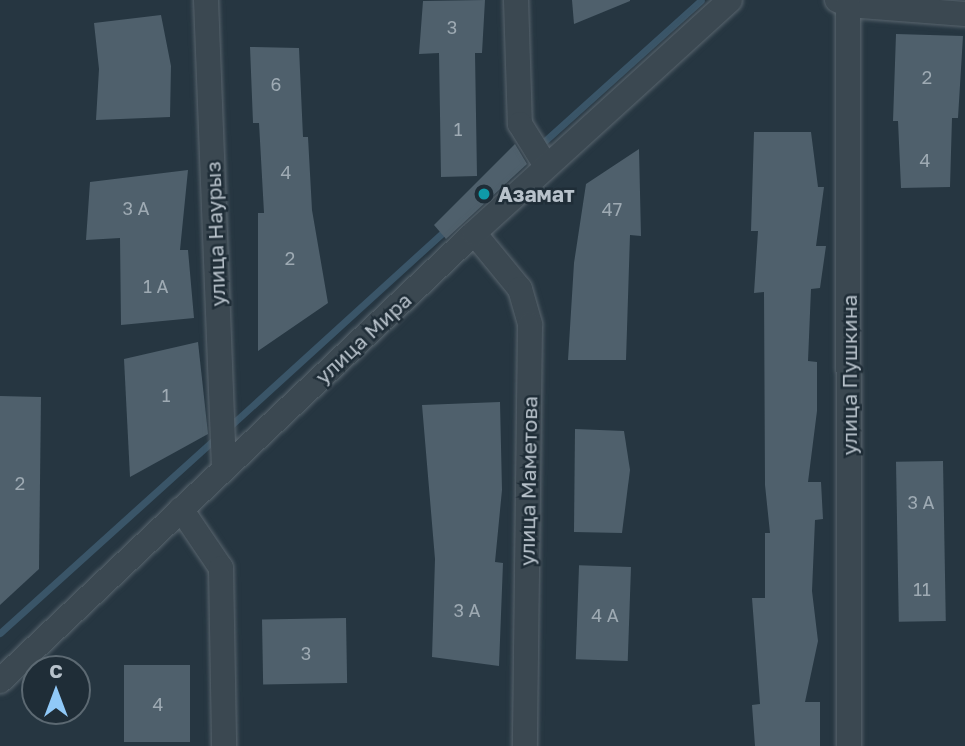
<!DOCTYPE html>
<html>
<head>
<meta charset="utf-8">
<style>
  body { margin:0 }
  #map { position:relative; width:965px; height:746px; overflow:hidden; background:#263641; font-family:"Golos Text",sans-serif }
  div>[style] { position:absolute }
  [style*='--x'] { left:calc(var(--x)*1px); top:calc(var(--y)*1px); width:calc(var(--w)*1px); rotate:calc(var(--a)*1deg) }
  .stream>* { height:7px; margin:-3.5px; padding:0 3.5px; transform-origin:3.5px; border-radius:3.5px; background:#3a5568 }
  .building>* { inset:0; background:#4f606c; transform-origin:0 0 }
  .roads { filter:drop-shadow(0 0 2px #59656e) drop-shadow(0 0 2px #59656e) }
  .minor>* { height:24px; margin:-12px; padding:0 12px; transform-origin:12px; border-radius:12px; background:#3b4851 }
  .dots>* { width:19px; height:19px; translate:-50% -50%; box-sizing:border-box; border:4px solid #1f2d37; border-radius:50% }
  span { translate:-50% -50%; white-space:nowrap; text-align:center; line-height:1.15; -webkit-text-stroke:5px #1f2d37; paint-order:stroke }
  .number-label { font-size:18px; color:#9eaab3 }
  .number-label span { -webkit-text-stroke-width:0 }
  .poi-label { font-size:21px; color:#b8c2cb; font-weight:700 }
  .left { translate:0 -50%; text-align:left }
  .street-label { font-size:21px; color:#b8c2cb }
  .north { position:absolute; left:21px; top:655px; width:70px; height:70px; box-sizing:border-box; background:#1f2d37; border:2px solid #5c6972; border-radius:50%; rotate:0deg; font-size:19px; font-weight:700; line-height:28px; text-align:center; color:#b8c2cb }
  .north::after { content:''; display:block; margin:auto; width:24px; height:32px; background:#90c9f8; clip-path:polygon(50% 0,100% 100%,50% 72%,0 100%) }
</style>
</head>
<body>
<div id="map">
  <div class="stream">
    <i style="--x:538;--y:147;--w:219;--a:-42"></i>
    <i style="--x:229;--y:427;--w:296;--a:-42.3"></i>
    <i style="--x:0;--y:633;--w:292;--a:-42.1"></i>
  </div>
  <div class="building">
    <i style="clip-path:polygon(485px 0,482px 53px,475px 53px,477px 176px,441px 177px,439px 53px,419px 54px,423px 1px)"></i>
    <i style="clip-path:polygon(572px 0,630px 0,630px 1px,574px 24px)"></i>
    <i style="clip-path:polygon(161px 15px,171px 66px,170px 117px,96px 120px,99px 69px,94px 23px)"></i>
    <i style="clip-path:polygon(896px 34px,963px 36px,958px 118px,952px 118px,950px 187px,901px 188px,898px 121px,893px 121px)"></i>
    <i style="clip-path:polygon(250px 47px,299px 48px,303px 137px,308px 137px,312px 210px,328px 303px,258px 351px,258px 213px,264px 213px,259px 123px,253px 123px)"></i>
    <i style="clip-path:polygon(754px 132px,811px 132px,818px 187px,824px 187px,816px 246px,826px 246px,820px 288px,811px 289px,808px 361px,817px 362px,817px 411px,808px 482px,821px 482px,823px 519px,815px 520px,812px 591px,818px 641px,805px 702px,820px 702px,820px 746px,755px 746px,752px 705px,760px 704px,752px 598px,765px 598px,765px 533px,770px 533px,765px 485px,764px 292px,754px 293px,758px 231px,751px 231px)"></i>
    <i style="clip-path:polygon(515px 144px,527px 164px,446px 239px,434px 225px)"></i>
    <i style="clip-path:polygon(639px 149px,641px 236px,630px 235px,626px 360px,568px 360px,574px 263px,586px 184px)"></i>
    <i style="clip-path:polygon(188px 170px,180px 250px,188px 250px,194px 318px,121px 325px,120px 238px,86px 240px,90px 182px)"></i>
    <i style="clip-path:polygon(198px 342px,208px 434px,130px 477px,124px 359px)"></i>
    <i style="clip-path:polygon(0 396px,41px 397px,39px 569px,0 605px)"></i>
    <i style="clip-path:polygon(500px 402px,502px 490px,495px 562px,503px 563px,499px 666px,432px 657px,435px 559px,422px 405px)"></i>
    <i style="clip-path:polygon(575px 429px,624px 431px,630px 470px,622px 533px,574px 532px)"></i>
    <i style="left:943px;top:461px;width:160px;height:47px;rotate:89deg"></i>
    <i style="left:631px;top:567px;width:94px;height:52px;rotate:92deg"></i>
    <i style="left:346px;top:618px;width:65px;height:84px;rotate:89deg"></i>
    <i style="left:190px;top:665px;width:77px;height:66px;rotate:90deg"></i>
  </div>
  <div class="roads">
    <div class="minor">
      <i style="--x:206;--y:0;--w:468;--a:87.8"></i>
      <i style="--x:516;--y:0;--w:124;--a:88.2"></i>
      <i style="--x:520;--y:124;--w:49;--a:58.2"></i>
      <i style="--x:837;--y:0;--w:12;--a:24"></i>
      <i style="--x:848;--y:5;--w:117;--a:4.4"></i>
      <i style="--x:848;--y:5;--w:741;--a:89.92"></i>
      <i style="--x:474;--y:233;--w:72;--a:50.6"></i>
      <i style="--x:520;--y:289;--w:37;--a:74"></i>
      <i style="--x:530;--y:325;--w:421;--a:90.7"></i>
      <i style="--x:181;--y:509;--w:71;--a:55.9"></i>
      <i style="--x:221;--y:568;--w:178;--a:89"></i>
      <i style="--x:0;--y:681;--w:652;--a:-43.38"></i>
      <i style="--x:474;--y:233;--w:346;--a:-42.3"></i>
    </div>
  </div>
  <div class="dots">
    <i style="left:484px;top:194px;background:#0f9aa8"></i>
  </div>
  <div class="number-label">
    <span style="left:452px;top:27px">3</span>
    <span style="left:927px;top:77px">2</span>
    <span style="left:276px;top:84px">6</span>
    <span style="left:458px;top:129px">1</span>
    <span style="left:925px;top:160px">4</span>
    <span style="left:286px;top:172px">4</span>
    <span style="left:136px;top:208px">3 А</span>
    <span style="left:612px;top:209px">47</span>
    <span style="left:290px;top:258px">2</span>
    <span style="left:156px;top:286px">1 А</span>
    <span style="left:166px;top:395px">1</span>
    <span style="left:20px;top:483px">2</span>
    <span style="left:921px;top:502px">3 А</span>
    <span style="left:922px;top:589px">11</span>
    <span style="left:467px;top:610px">3 А</span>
    <span style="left:605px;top:615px">4 А</span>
    <span style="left:306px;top:653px">3</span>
    <span style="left:158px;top:704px">4</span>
  </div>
  <div class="poi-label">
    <span class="left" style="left:498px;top:194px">Азамат</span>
  </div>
  <div class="street-label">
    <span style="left:215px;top:234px;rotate:-92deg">улица Наурыз</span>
    <span style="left:363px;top:338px;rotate:-43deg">улица Мира</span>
    <span style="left:849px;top:375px;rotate:-90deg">улица Пушкина</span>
    <span style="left:528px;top:481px;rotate:-89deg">улица Маметова</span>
  </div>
  <div class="north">С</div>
</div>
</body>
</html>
